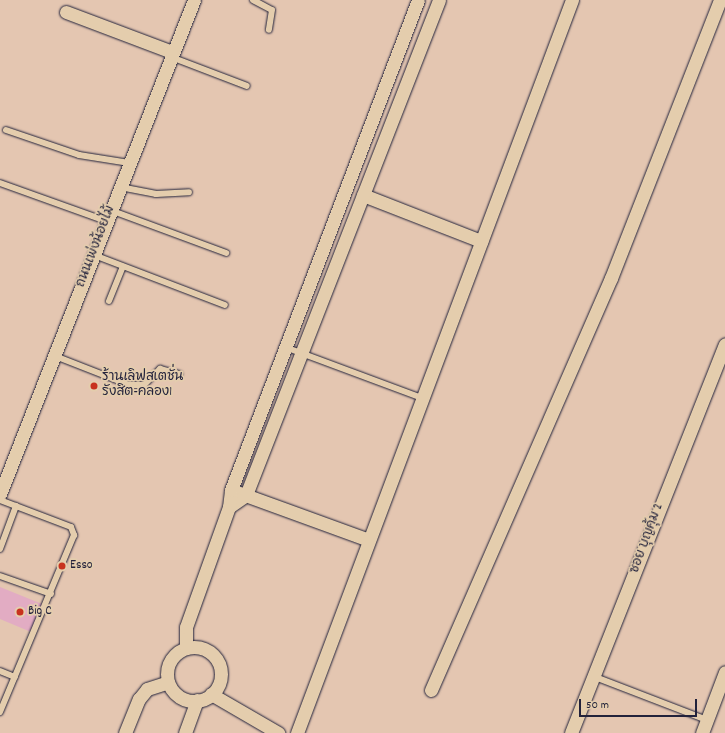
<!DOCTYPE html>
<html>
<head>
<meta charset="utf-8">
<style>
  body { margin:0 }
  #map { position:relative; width:725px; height:733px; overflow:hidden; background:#e4c6b1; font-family:Dekko,"Playpen Sans Thai",sans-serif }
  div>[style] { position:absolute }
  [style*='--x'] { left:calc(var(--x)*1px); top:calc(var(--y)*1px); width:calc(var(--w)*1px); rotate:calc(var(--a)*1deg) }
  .building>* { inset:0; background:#e2acc3 }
  .roads { filter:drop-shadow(0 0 1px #22223b) drop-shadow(0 0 1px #22223b) }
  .lane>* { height:6px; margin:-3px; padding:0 3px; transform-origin:3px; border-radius:3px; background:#e4cdad }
  .street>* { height:13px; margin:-6.5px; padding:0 6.5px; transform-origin:6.5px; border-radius:6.5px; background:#e4cdad }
  .street>.ring { margin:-6.5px; padding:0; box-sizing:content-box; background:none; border:13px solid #e4cdad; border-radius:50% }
  .dots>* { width:11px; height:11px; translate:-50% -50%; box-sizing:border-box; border:2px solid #e4cdad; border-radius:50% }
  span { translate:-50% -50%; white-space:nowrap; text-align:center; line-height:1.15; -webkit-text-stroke:3.5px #e4cdad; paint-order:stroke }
  .street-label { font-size:13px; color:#22223b }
  .poi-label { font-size:13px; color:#22223b }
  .left { translate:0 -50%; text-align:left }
  .scale { position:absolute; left:579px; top:699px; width:118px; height:18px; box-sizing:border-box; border:2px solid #22223b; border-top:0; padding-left:5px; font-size:12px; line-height:14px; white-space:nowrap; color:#22223b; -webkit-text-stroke:3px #e4cdad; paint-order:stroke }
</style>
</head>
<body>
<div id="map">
  <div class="building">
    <i style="clip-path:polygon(0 587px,42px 604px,31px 632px,0 619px)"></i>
  </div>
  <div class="roads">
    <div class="lane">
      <i style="--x:253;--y:0;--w:21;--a:28"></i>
      <i style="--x:272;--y:10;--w:20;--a:99"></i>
      <i style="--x:171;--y:57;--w:81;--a:20.9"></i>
      <i style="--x:6;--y:130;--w:77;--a:18.9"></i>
      <i style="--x:79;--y:155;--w:51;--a:9.1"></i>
      <i style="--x:0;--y:183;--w:113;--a:19.7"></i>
      <i style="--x:120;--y:187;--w:37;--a:11"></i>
      <i style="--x:156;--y:194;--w:33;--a:-3"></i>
      <i style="--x:110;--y:210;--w:124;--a:20.3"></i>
      <i style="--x:94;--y:255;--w:140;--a:20.9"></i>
      <i style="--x:109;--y:301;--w:37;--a:-68"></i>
      <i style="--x:285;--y:347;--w:146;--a:20.4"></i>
      <i style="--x:55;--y:356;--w:79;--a:21.4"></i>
      <i style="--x:129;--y:385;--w:15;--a:0"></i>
      <i style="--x:144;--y:385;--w:23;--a:-45"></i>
      <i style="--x:160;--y:369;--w:20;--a:15"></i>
      <i style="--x:0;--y:500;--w:76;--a:20.8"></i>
      <i style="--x:71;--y:527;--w:9;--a:69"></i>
      <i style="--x:74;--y:535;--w:192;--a:112.7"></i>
      <i style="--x:0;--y:549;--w:46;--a:-69.6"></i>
      <i style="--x:0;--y:576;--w:54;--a:19.4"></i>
      <i style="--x:0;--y:671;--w:16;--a:22"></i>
      <i style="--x:595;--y:677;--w:120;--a:21"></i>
    </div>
    <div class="street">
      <i style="--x:66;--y:12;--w:113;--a:20.7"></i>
      <i style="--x:363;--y:195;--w:127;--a:21.3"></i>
      <i style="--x:237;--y:492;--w:140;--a:20"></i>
      <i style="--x:0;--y:494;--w:531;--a:-68.56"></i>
      <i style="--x:229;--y:507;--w:21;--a:-35"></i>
      <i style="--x:246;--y:495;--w:531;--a:-68.7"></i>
      <i class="ring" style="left:167px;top:647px;width:41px;height:41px"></i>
      <i style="--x:186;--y:648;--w:21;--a:-90"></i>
      <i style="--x:186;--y:627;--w:127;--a:-70.3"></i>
      <i style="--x:229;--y:507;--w:17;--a:-83"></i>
      <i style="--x:231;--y:490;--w:524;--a:-69.11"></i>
      <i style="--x:431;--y:690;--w:450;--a:-66.4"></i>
      <i style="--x:611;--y:278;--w:299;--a:-68.6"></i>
      <i style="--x:211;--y:694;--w:78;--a:30.2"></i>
      <i style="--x:125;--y:733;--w:37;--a:-68"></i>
      <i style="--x:139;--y:699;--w:13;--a:-51"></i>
      <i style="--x:147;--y:689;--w:22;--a:-18"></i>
      <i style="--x:185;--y:733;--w:35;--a:-70"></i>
      <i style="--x:297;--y:733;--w:783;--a:-69.44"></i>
      <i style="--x:571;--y:733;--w:418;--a:-68.4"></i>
      <i style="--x:702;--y:733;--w:65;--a:-69.3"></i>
    </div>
  </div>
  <div class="dots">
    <i style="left:94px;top:386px;background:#c8321e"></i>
    <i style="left:62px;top:566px;background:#c8321e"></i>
    <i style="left:20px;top:612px;background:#c8321e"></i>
  </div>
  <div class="street-label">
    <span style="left:97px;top:247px;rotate:-69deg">ถนนเพ่งน้อยไม้</span>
    <span style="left:648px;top:539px;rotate:-70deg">ซอย บุญคุ้ม 2</span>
  </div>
  <div class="poi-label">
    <span class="left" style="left:102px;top:386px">ร้านเลิฟสเตชั่น<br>รังสิต-คลอง1</span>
    <span class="left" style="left:70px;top:566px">Esso</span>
    <span class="left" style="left:28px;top:612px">Big C</span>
  </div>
  <div class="scale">50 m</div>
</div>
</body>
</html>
